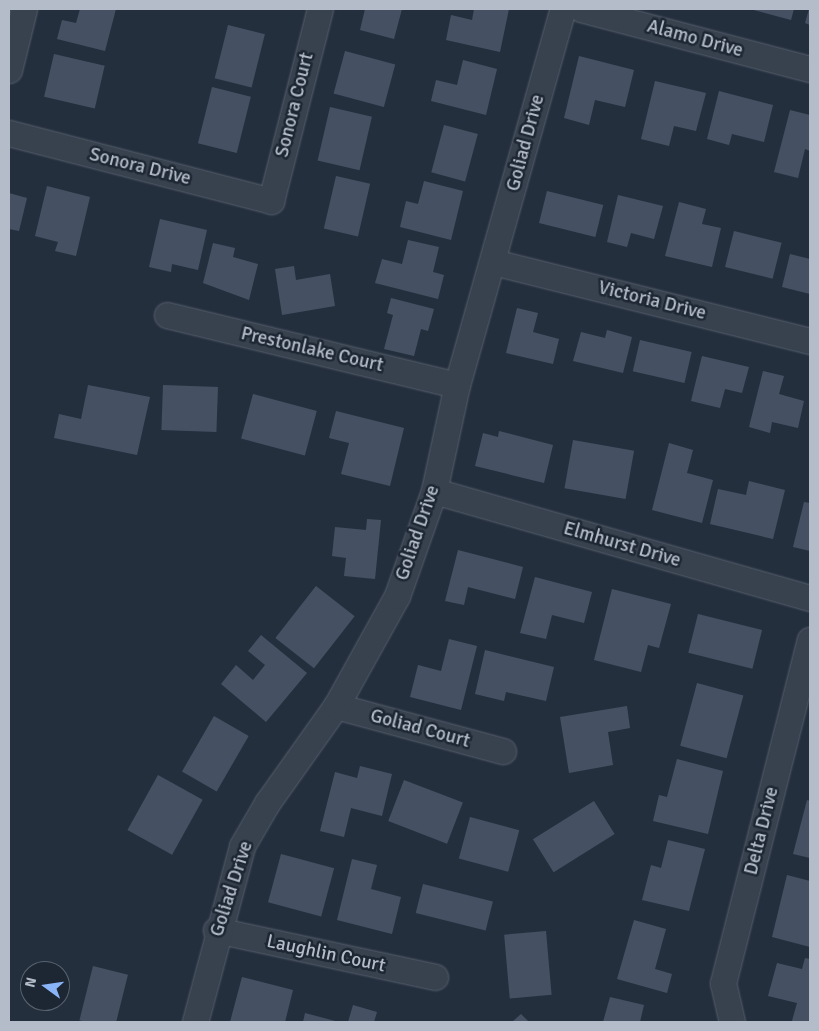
<!DOCTYPE html>
<html>
<head>
<meta charset="utf-8">
<style>
  body { margin:0 }
  #map { position:relative; width:819px; height:1031px; overflow:hidden; background:#242f3e; font-family:Signika,sans-serif }
  div>[style] { position:absolute }
  [style*='--x'] { left:calc(var(--x)*1px); top:calc(var(--y)*1px); width:calc(var(--w)*1px); rotate:calc(var(--a)*1deg) }
  .building>* { inset:0; background:#455162; transform-origin:0 0 }
  .roads { filter:drop-shadow(0 0 1px #565f6c) drop-shadow(0 0 1px #565f6c) }
  .minor>* { height:25px; margin:-12.5px; padding:0 12.5px; transform-origin:12.5px; border-radius:12.5px; background:#38414e }
  span { translate:-50% -50%; white-space:nowrap; text-align:center; line-height:1.15; -webkit-text-stroke:5px #1d2633; paint-order:stroke }
  .street-label { font-size:19px; color:#b4bcc9 }
  .frame { position:absolute; inset:0; border:10px solid #b4bcc9; pointer-events:none }
  .north { position:absolute; left:20px; top:961px; width:50px; height:50px; box-sizing:border-box; background:#1d2633; border:1px solid #59626f; border-radius:50%; rotate:284deg; font-size:14px; font-weight:700; line-height:20px; text-align:center; color:#b4bcc9 }
  .north::after { content:''; display:block; margin:auto; width:18px; height:22px; background:#8ab4f8; clip-path:polygon(50% 0,100% 100%,50% 72%,0 100%) }
</style>
</head>
<body>
<div id="map">
  <div class="building">
    <i style="clip-path:polygon(80px 9px,116px 9px,105px 51px,57px 39px,62px 20px,76px 23px)"></i>
    <i style="clip-path:polygon(365px 9px,402px 9px,394px 39px,360px 30px)"></i>
    <i style="clip-path:polygon(474px 9px,509px 9px,500px 52px,446px 40px,451px 15px,472px 20px)"></i>
    <i style="clip-path:polygon(750px 9px,794px 9px,791px 20px)"></i>
    <i style="clip-path:polygon(809px 9px,810px 9px,810px 25px,805px 23px)"></i>
    <i style="left:228px;top:25px;width:38px;height:55px;rotate:14deg"></i>
    <i style="left:345px;top:51px;width:52px;height:44px;rotate:15deg"></i>
    <i style="left:54px;top:54px;width:52px;height:44px;rotate:13deg"></i>
    <i style="clip-path:polygon(579px 56px,634px 70px,625px 107px,595px 100px,589px 125px,564px 118px)"></i>
    <i style="clip-path:polygon(463px 60px,497px 69px,486px 115px,431px 101px,436px 80px,457px 85px)"></i>
    <i style="clip-path:polygon(655px 81px,706px 93px,696px 131px,674px 126px,669px 146px,641px 139px)"></i>
    <i style="left:212px;top:87px;width:40px;height:58px;rotate:14deg"></i>
    <i style="clip-path:polygon(719px 91px,773px 105px,764px 142px,732px 134px,729px 145px,707px 139px)"></i>
    <i style="left:330px;top:107px;width:43px;height:55px;rotate:13deg"></i>
    <i style="clip-path:polygon(790px 110px,810px 115px,810px 151px,805px 149px,798px 178px,774px 172px)"></i>
    <i style="left:444px;top:125px;width:35px;height:49px;rotate:15deg"></i>
    <i style="left:336px;top:176px;width:35px;height:54px;rotate:13deg"></i>
    <i style="clip-path:polygon(424px 181px,463px 191px,451px 240px,400px 227px,406px 201px,418px 204px)"></i>
    <i style="clip-path:polygon(47px 186px,90px 197px,76px 256px,55px 251px,58px 242px,35px 236px)"></i>
    <i style="left:547px;top:191px;width:58px;height:33px;rotate:14deg"></i>
    <i style="clip-path:polygon(9px 193px,27px 198px,19px 231px,9px 229px)"></i>
    <i style="clip-path:polygon(618px 195px,663px 206px,654px 239px,631px 233px,627px 247px,607px 242px)"></i>
    <i style="clip-path:polygon(679px 202px,706px 209px,702px 224px,721px 228px,712px 267px,665px 256px)"></i>
    <i style="clip-path:polygon(160px 219px,207px 230px,198px 270px,172px 264px,171px 272px,149px 267px)"></i>
    <i style="left:734px;top:231px;width:49px;height:37px;rotate:14deg"></i>
    <i style="clip-path:polygon(408px 240px,439px 247px,433px 272px,444px 275px,438px 299px,375px 283px,382px 259px,402px 264px)"></i>
    <i style="clip-path:polygon(213px 243px,235px 248px,233px 257px,258px 264px,249px 300px,203px 283px)"></i>
    <i style="clip-path:polygon(790px 254px,810px 259px,810px 294px,782px 287px)"></i>
    <i style="clip-path:polygon(294px 266px,296px 280px,330px 274px,335px 306px,282px 315px,275px 269px)"></i>
    <i style="clip-path:polygon(391px 298px,434px 309px,428px 331px,421px 329px,414px 356px,384px 349px,393px 315px,387px 313px)"></i>
    <i style="clip-path:polygon(517px 308px,538px 313px,533px 332px,559px 339px,553px 364px,506px 353px)"></i>
    <i style="clip-path:polygon(607px 330px,632px 337px,623px 373px,573px 361px,581px 332px,605px 338px)"></i>
    <i style="left:640px;top:340px;width:53px;height:32px;rotate:13deg"></i>
    <i style="clip-path:polygon(702px 356px,749px 367px,742px 393px,725px 389px,720px 408px,691px 401px)"></i>
    <i style="clip-path:polygon(763px 371px,784px 376px,779px 394px,804px 401px,798px 428px,772px 422px,770px 433px,749px 427px)"></i>
    <i style="clip-path:polygon(88px 385px,150px 397px,137px 455px,54px 438px,59px 414px,81px 419px)"></i>
    <i style="left:163px;top:385px;width:55px;height:45px;rotate:2deg"></i>
    <i style="left:253px;top:394px;width:66px;height:46px;rotate:15deg"></i>
    <i style="clip-path:polygon(336px 411px,404px 428px,390px 486px,341px 474px,349px 443px,329px 438px)"></i>
    <i style="clip-path:polygon(499px 431px,553px 445px,544px 483px,475px 466px,483px 433px,498px 437px)"></i>
    <i style="left:573px;top:440px;width:62px;height:49px;rotate:10deg"></i>
    <i style="clip-path:polygon(669px 443px,693px 450px,687px 473px,713px 480px,702px 523px,652px 510px)"></i>
    <i style="clip-path:polygon(749px 481px,785px 490px,773px 539px,710px 524px,718px 489px,746px 495px)"></i>
    <i style="clip-path:polygon(804px 502px,810px 503px,810px 551px,793px 547px)"></i>
    <i style="clip-path:polygon(367px 519px,381px 520px,375px 579px,344px 576px,346px 558px,332px 556px,335px 527px,366px 530px)"></i>
    <i style="clip-path:polygon(458px 550px,523px 567px,515px 599px,468px 587px,464px 605px,445px 601px)"></i>
    <i style="clip-path:polygon(535px 577px,592px 592px,584px 623px,552px 615px,546px 639px,520px 633px)"></i>
    <i style="left:316px;top:586px;width:49px;height:66px;rotate:38deg"></i>
    <i style="clip-path:polygon(612px 589px,671px 604px,659px 648px,648px 645px,641px 672px,594px 660px)"></i>
    <i style="left:698px;top:614px;width:66px;height:40px;rotate:14deg"></i>
    <i style="clip-path:polygon(261px 635px,307px 673px,266px 722px,221px 684px,236px 665px,253px 680px,265px 665px,248px 651px)"></i>
    <i style="clip-path:polygon(449px 639px,477px 646px,461px 710px,410px 697px,418px 665px,441px 671px)"></i>
    <i style="clip-path:polygon(485px 650px,554px 667px,546px 701px,506px 692px,504px 701px,475px 694px)"></i>
    <i style="left:697px;top:683px;width:48px;height:65px;rotate:15deg"></i>
    <i style="clip-path:polygon(627px 706px,630px 728px,608px 732px,613px 765px,569px 773px,560px 717px)"></i>
    <i style="left:214px;top:716px;width:40px;height:64px;rotate:30deg"></i>
    <i style="clip-path:polygon(677px 759px,723px 771px,708px 834px,653px 821px,659px 795px,667px 797px)"></i>
    <i style="clip-path:polygon(360px 766px,392px 774px,382px 816px,351px 808px,344px 837px,320px 831px,335px 772px,357px 778px)"></i>
    <i style="left:158px;top:775px;width:51px;height:63px;rotate:29deg"></i>
    <i style="left:404px;top:780px;width:63px;height:44px;rotate:21deg"></i>
    <i style="clip-path:polygon(807px 800px,810px 801px,810px 858px,793px 854px)"></i>
    <i style="left:594px;top:801px;width:39px;height:72px;rotate:58deg"></i>
    <i style="left:470px;top:817px;width:51px;height:43px;rotate:15deg"></i>
    <i style="clip-path:polygon(668px 840px,705px 849px,689px 911px,642px 900px,651px 865px,661px 868px)"></i>
    <i style="left:281px;top:854px;width:55px;height:50px;rotate:15deg"></i>
    <i style="clip-path:polygon(352px 859px,377px 865px,371px 889px,401px 897px,392px 934px,337px 920px)"></i>
    <i style="clip-path:polygon(787px 875px,810px 881px,810px 947px,772px 937px)"></i>
    <i style="left:423px;top:884px;width:72px;height:30px;rotate:14deg"></i>
    <i style="clip-path:polygon(634px 920px,666px 929px,655px 969px,672px 974px,667px 993px,617px 979px)"></i>
    <i style="left:546px;top:931px;width:64px;height:42px;rotate:85deg"></i>
    <i style="clip-path:polygon(805px 958px,810px 959px,810px 1022px,796px 1022px,792px 1021px,797px 1003px,768px 996px,777px 963px,802px 969px)"></i>
    <i style="left:93px;top:966px;width:36px;height:56px;rotate:14deg"></i>
    <i style="clip-path:polygon(242px 977px,293px 990px,285px 1022px,230px 1022px)"></i>
    <i style="clip-path:polygon(610px 997px,644px 1005px,640px 1022px,603px 1022px)"></i>
    <i style="clip-path:polygon(353px 1005px,377px 1012px,374px 1022px,348px 1022px)"></i>
    <i style="clip-path:polygon(305px 1013px,339px 1022px,303px 1022px)"></i>
    <i style="clip-path:polygon(521px 1014px,529px 1022px,512px 1022px)"></i>
  </div>
  <div class="roads">
    <div class="minor">
      <i style="--x:581;--y:9;--w:237;--a:14.7"></i>
      <i style="--x:9;--y:70;--w:63;--a:-76.2"></i>
      <i style="--x:9;--y:133;--w:271;--a:14.5"></i>
      <i style="--x:271;--y:201;--w:198;--a:-75.7"></i>
      <i style="--x:493;--y:262;--w:327;--a:14"></i>
      <i style="--x:167;--y:315;--w:298;--a:13.6"></i>
      <i style="--x:434;--y:491;--w:391;--a:15.9"></i>
      <i style="--x:336;--y:706;--w:173;--a:15.1"></i>
      <i style="--x:216;--y:930;--w:224;--a:12.1"></i>
      <i style="--x:195;--y:1022;--w:182;--a:-75"></i>
      <i style="--x:242;--y:846;--w:50;--a:-59.8"></i>
      <i style="--x:267;--y:803;--w:119;--a:-54.6"></i>
      <i style="--x:336;--y:706;--w:126;--a:-61"></i>
      <i style="--x:397;--y:596;--w:111;--a:-70.6"></i>
      <i style="--x:434;--y:491;--w:108;--a:-77.8"></i>
      <i style="--x:457;--y:385;--w:391;--a:-74.3"></i>
      <i style="--x:732;--y:1022;--w:40;--a:-103"></i>
      <i style="--x:723;--y:983;--w:354;--a:-75.8"></i>
    </div>
  </div>
  <div class="street-label">
    <span style="left:695px;top:39px;rotate:15deg">Alamo Drive</span>
    <span style="left:295px;top:105px;rotate:-76deg">Sonora Court</span>
    <span style="left:526px;top:143px;rotate:-75deg">Goliad Drive</span>
    <span style="left:140px;top:167px;rotate:14deg">Sonora Drive</span>
    <span style="left:652px;top:301px;rotate:14deg">Victoria Drive</span>
    <span style="left:312px;top:350px;rotate:13deg">Prestonlake Court</span>
    <span style="left:418px;top:533px;rotate:-71deg">Goliad Drive</span>
    <span style="left:622px;top:545px;rotate:16deg">Elmhurst Drive</span>
    <span style="left:420px;top:729px;rotate:15deg">Goliad Court</span>
    <span style="left:762px;top:831px;rotate:-76deg">Delta Drive</span>
    <span style="left:232px;top:889px;rotate:-72deg">Goliad Drive</span>
    <span style="left:326px;top:954px;rotate:12deg">Laughlin Court</span>
  </div>
  <div class="frame"></div>
  <div class="north">N</div>
</div>
</body>
</html>
